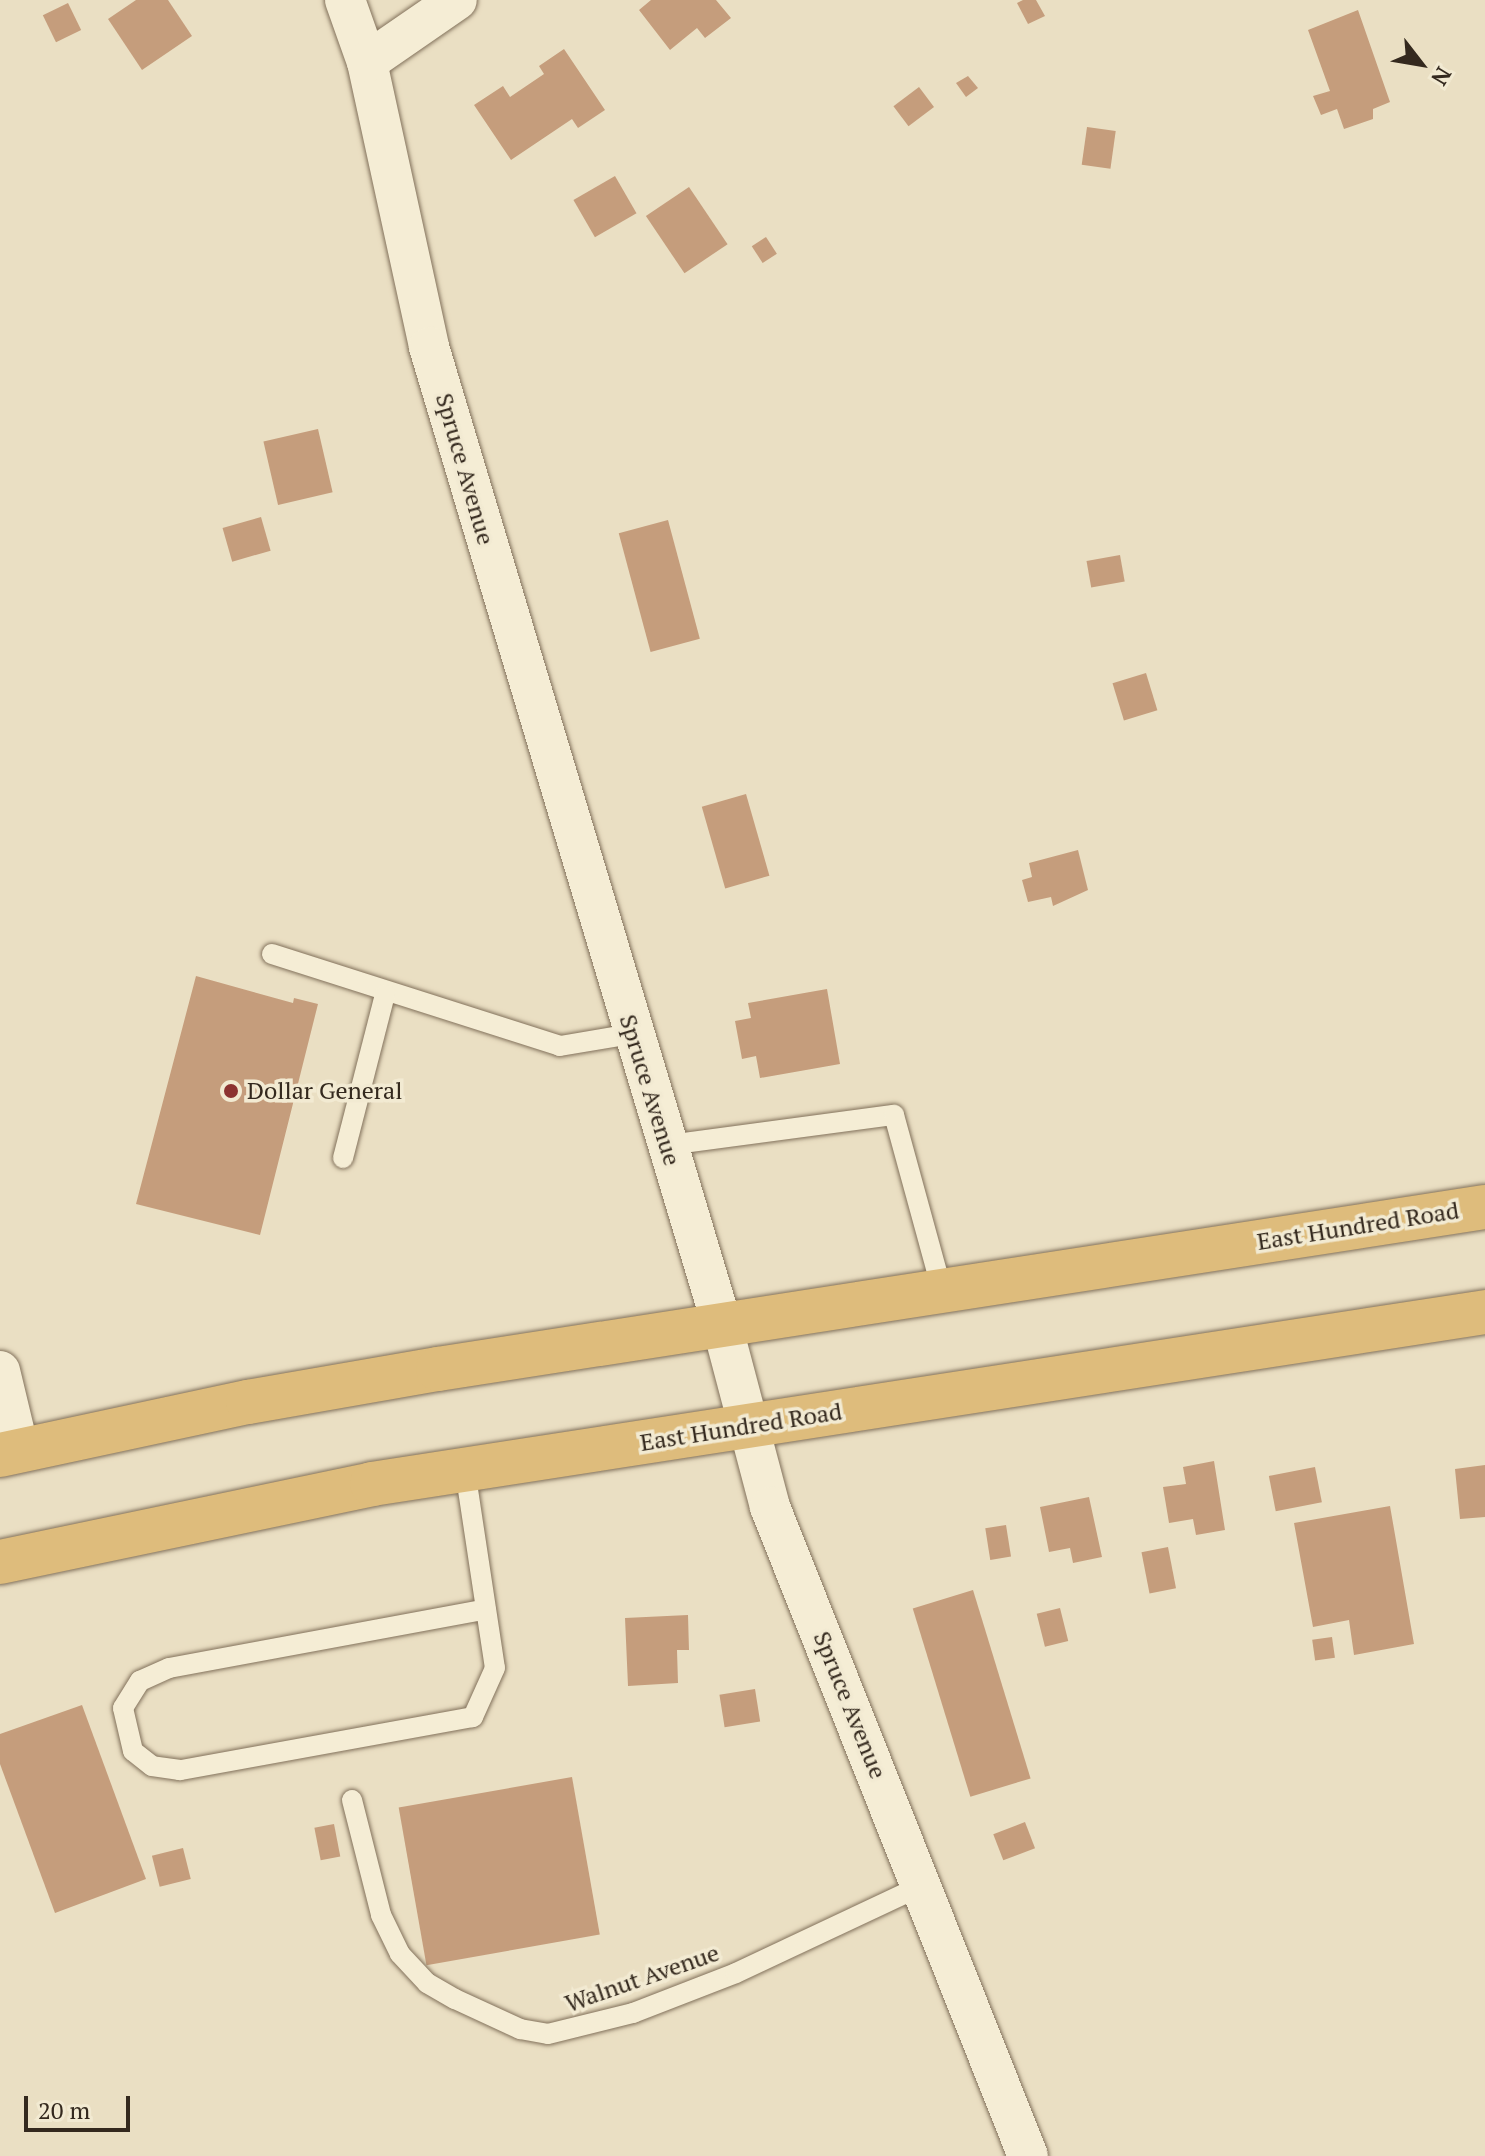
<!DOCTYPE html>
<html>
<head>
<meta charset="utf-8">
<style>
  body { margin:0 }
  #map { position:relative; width:1485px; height:2156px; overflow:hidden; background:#eadfc3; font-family:"PT Serif",serif }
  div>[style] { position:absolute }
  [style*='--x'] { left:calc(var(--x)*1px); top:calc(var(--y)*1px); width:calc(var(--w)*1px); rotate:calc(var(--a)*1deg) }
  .building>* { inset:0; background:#c59d7c; transform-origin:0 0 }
  .roads { filter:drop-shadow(0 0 2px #82715b) drop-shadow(0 0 2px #82715b) }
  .service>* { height:20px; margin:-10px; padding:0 10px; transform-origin:10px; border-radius:10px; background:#f5edd5 }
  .minor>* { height:40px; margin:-20px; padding:0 20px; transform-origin:20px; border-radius:20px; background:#f5edd5 }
  .trunk>* { height:44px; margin:-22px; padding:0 22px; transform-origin:22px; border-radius:22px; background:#debc7c }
  .dots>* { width:22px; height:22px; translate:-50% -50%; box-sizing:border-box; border:4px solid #f2ead2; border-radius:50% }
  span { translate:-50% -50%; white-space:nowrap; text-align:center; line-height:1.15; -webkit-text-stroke:7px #f2ead2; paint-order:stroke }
  .street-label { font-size:24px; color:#34291e }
  .poi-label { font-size:24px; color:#34291e }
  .left { translate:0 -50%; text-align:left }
  .north { position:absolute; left:1381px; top:24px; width:80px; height:80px; -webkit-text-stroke:6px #f2ead2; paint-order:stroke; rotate:121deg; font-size:22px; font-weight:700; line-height:32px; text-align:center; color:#34291e }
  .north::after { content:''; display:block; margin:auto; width:28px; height:36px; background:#34291e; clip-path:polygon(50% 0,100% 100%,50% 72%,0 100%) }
  .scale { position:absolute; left:24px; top:2096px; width:106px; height:36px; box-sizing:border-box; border:4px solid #34291e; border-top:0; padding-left:10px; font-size:24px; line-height:28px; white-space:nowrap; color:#34291e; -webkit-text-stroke:6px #f2ead2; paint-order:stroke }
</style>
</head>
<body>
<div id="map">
  <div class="building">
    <i style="clip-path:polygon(136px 0,168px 0,192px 36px,142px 70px,108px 19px)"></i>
    <i style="clip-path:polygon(651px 0,716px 0,731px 18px,705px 38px,697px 28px,670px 50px,639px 10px)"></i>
    <i style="clip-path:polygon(1023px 0,1036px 0,1045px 16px,1028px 24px,1017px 3px)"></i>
    <i style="left:68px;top:3px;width:30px;height:28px;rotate:64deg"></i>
    <i style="clip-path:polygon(1358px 10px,1390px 102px,1373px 109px,1373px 119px,1344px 129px,1337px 109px,1321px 115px,1313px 96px,1330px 91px,1308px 30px)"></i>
    <i style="clip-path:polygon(564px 49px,605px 110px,578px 128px,572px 119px,511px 160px,474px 105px,503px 86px,510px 97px,544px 74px,539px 66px)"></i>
    <i style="clip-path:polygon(968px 76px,978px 88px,966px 97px,956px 83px)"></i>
    <i style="left:919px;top:87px;width:25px;height:32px;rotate:53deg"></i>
    <i style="left:1087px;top:127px;width:29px;height:38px;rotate:8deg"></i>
    <i style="left:615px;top:176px;width:43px;height:48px;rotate:60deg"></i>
    <i style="left:689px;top:187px;width:69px;height:52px;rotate:56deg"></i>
    <i style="left:766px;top:237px;width:20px;height:17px;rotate:57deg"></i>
    <i style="left:318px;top:429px;width:65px;height:56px;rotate:77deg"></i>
    <i style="left:261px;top:517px;width:35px;height:40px;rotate:74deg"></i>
    <i style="left:668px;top:520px;width:123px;height:51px;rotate:75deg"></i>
    <i style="left:1120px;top:555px;width:27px;height:34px;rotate:80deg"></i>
    <i style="left:1146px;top:673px;width:39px;height:35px;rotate:73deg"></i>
    <i style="left:746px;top:794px;width:85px;height:46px;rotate:74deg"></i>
    <i style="clip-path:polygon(1078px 850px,1088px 890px,1053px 906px,1051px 897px,1028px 902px,1022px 880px,1032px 877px,1029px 863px)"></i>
    <i style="clip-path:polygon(196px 976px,293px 1003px,294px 998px,318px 1004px,260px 1235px,136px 1204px)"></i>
    <i style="clip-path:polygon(827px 989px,840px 1064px,760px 1078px,756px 1056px,742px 1059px,735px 1021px,751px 1018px,748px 1003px)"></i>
    <i style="clip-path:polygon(1214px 1461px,1225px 1530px,1196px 1535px,1193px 1519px,1169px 1523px,1163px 1487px,1186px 1484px,1183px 1467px)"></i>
    <i style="clip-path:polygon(1485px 1465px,1485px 1517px,1460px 1519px,1455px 1469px)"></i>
    <i style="left:1315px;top:1467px;width:36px;height:47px;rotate:79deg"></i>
    <i style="clip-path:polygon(1089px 1497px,1102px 1557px,1073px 1563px,1070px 1548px,1049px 1552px,1040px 1507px)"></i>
    <i style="clip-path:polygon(1390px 1506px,1414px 1644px,1354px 1655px,1349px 1620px,1313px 1627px,1294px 1523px)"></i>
    <i style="left:1006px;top:1525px;width:32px;height:21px;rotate:81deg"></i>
    <i style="left:1168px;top:1547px;width:42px;height:27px;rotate:79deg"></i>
    <i style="left:973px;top:1590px;width:197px;height:63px;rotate:73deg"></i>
    <i style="left:1060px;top:1608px;width:34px;height:24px;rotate:76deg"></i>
    <i style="clip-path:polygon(688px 1615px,689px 1650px,677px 1650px,678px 1683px,628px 1686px,625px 1618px)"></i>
    <i style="left:1332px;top:1637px;width:21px;height:20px;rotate:82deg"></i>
    <i style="left:755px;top:1689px;width:33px;height:36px;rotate:81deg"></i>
    <i style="clip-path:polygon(82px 1705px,146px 1879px,55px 1913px,0 1764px,0 1734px)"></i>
    <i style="left:572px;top:1777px;width:160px;height:176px;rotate:80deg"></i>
    <i style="left:1025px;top:1822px;width:28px;height:34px;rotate:69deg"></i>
    <i style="left:334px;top:1824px;width:33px;height:20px;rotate:79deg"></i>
    <i style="left:183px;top:1848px;width:32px;height:32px;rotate:76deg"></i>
  </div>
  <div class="roads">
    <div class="service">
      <i style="--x:272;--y:954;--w:302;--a:17.7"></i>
      <i style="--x:560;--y:1046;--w:73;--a:-9.5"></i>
      <i style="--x:668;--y:1145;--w:228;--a:-7.6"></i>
      <i style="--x:894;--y:1115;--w:182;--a:74.7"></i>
      <i style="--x:343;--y:1158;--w:169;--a:-75.6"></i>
      <i style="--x:465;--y:1470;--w:200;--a:81.4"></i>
      <i style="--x:495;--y:1668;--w:54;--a:114.2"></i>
      <i style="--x:473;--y:1717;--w:298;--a:169.7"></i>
      <i style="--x:180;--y:1770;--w:28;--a:-172"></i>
      <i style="--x:152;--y:1766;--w:24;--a:-142"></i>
      <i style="--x:133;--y:1751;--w:44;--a:-103.1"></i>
      <i style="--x:123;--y:1708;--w:32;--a:-58"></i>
      <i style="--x:140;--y:1681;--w:32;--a:-24"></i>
      <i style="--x:169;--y:1668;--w:322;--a:-10.5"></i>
      <i style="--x:352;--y:1800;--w:119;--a:75.8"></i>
      <i style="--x:381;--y:1915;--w:43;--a:64"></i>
      <i style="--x:400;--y:1954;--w:40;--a:47"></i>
      <i style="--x:427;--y:1983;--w:32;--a:30"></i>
      <i style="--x:455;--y:1999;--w:72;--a:24.8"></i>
      <i style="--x:520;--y:2029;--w:28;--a:10"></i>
      <i style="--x:548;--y:2034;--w:88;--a:-13.9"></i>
      <i style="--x:633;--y:2013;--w:110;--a:-21.2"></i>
      <i style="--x:736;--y:1973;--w:207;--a:-25.2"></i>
    </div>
    <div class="minor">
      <i style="--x:345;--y:0;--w:66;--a:70.5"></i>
      <i style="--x:367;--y:62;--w:292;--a:77.7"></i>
      <i style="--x:429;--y:347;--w:1021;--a:73.32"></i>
      <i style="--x:722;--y:1325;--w:188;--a:75.2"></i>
      <i style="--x:770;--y:1507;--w:698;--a:68.32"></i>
      <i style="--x:367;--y:62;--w:109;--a:-34.6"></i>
      <i style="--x:0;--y:1371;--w:81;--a:76.5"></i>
    </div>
    <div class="trunk">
      <i style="--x:0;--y:1455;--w:254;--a:-12.1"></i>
      <i style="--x:248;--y:1402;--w:193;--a:-9.9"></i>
      <i style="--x:438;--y:1369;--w:1059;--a:-8.8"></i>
      <i style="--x:0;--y:1562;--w:380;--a:-11.8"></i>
      <i style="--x:372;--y:1484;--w:1126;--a:-8.78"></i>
    </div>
  </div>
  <div class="dots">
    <i style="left:231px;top:1091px;background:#8c3331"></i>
  </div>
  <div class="street-label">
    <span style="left:465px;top:469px;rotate:74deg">Spruce Avenue</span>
    <span style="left:650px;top:1090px;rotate:73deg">Spruce Avenue</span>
    <span style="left:1358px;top:1226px;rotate:-9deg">East Hundred Road</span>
    <span style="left:741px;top:1427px;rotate:-9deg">East Hundred Road</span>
    <span style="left:850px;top:1705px;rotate:68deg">Spruce Avenue</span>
    <span style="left:642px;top:1978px;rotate:-19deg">Walnut Avenue</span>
  </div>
  <div class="poi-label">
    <span class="left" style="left:247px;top:1091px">Dollar General</span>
  </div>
  <div class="north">N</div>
  <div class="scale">20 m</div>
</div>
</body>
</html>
